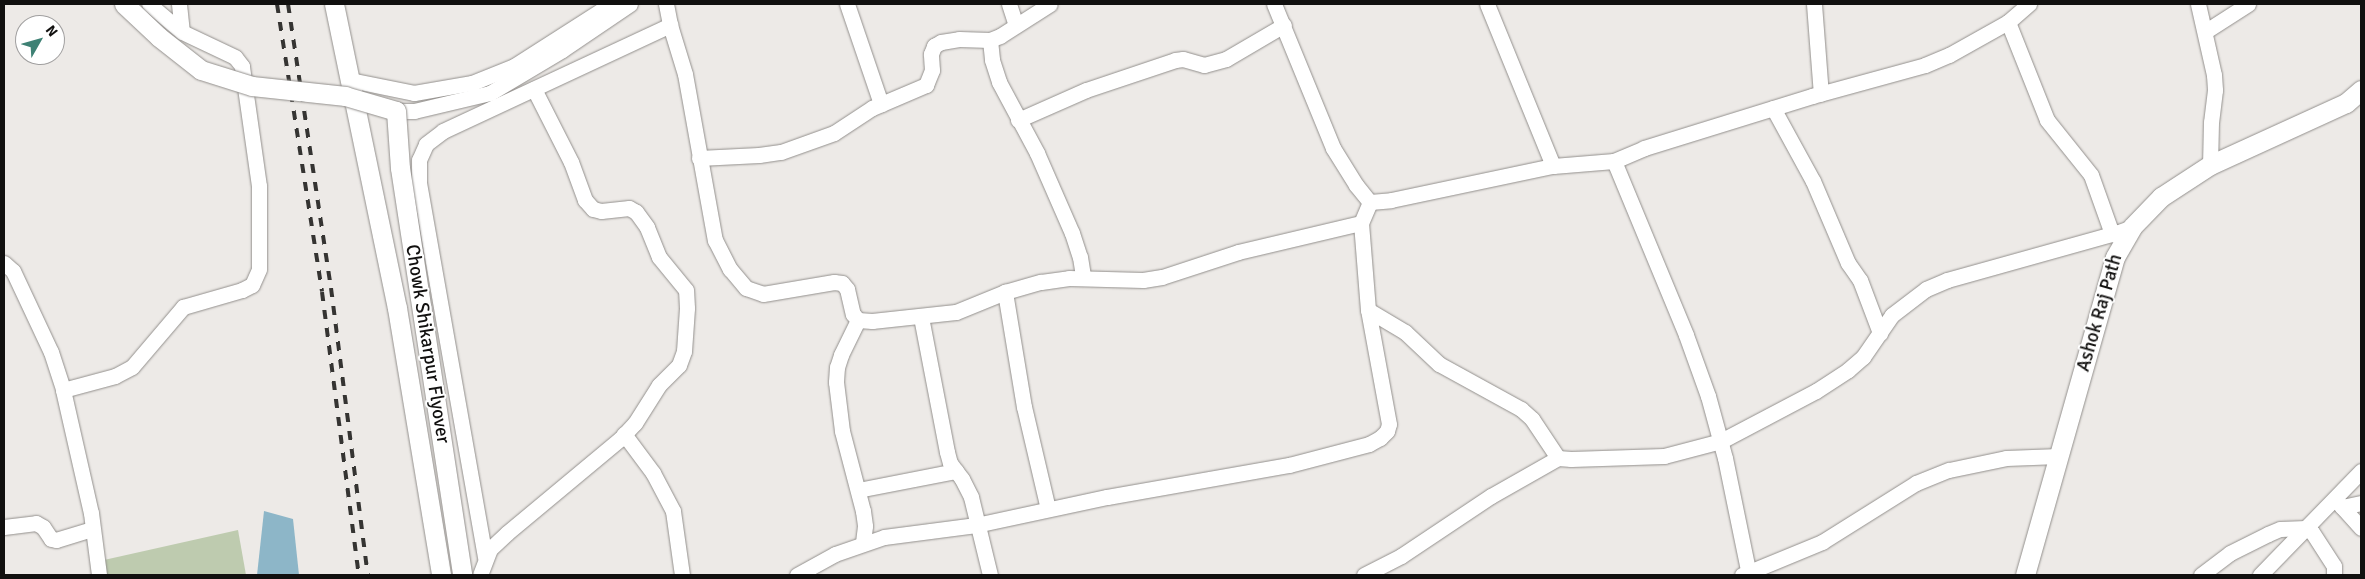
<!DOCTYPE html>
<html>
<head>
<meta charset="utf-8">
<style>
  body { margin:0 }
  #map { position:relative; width:2365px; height:579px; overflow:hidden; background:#edeae7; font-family:Signika,sans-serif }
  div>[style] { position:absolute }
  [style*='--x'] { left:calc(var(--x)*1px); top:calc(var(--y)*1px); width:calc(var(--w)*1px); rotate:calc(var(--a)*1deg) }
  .green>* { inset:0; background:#becbaf }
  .water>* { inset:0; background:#8db6c8 }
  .roads { filter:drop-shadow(0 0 1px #928f8c) drop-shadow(0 0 1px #928f8c) }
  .minor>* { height:15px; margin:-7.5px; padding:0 7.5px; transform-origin:7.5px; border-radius:7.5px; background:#fff }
  .major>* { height:19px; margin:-9.5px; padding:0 9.5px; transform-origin:9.5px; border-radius:9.5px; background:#fff }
  .rail>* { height:4px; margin-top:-2px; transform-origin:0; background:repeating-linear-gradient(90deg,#353432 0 9px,transparent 0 18px) }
  .bridges { filter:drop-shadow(0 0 1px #928f8c) drop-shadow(0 0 1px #928f8c) }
  .major-bridge>* { height:19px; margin:-9.5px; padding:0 9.5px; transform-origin:9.5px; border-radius:9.5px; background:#fff }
  span { translate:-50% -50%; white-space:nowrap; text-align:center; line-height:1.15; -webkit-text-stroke:4px #fff; paint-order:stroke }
  .street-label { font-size:19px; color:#11100f }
  .frame { position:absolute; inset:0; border:5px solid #11100f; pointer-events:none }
  .north { position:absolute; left:15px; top:15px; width:50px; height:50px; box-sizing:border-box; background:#fff; border:1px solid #a09f9f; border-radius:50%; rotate:52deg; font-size:14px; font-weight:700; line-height:20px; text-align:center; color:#11100f }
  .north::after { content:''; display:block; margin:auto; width:18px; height:22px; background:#3e8174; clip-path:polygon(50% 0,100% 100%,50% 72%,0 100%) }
</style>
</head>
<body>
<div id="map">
  <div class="green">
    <i style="clip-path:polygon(238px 530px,246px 575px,106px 575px,104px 560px)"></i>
  </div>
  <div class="water">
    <i style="clip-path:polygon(264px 511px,293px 519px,299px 575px,257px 575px)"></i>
  </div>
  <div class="roads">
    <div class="minor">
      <i style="--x:179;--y:4;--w:28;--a:84"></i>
      <i style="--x:666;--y:4;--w:21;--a:79"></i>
      <i style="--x:670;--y:25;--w:51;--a:73"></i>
      <i style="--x:685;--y:74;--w:169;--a:79.8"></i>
      <i style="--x:715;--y:240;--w:33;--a:63"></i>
      <i style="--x:730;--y:269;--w:25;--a:50"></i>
      <i style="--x:746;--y:288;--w:18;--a:19"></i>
      <i style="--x:763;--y:294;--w:72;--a:-9.6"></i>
      <i style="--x:834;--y:282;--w:8;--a:7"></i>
      <i style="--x:842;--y:283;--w:8;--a:50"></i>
      <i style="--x:847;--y:289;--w:26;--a:77"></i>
      <i style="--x:853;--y:314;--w:8;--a:50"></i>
      <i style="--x:858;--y:320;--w:14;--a:4"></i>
      <i style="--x:872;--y:321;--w:84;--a:-6.1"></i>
      <i style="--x:956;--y:312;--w:53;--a:-22.2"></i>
      <i style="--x:847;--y:4;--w:106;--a:71.2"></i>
      <i style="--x:1009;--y:4;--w:22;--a:72"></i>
      <i style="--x:1274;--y:4;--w:156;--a:67.7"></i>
      <i style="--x:1333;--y:148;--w:44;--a:58.1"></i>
      <i style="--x:1356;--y:185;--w:22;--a:51"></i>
      <i style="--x:1370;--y:202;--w:21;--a:-5"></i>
      <i style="--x:1391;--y:200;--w:166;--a:-11.9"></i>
      <i style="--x:1487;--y:4;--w:175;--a:67.8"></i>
      <i style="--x:1553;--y:166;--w:61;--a:-4.7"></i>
      <i style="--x:1614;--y:161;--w:188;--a:67.5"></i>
      <i style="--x:1686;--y:335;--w:65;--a:70.2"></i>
      <i style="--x:1708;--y:396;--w:64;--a:74.7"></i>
      <i style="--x:1725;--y:458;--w:119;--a:78.4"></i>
      <i style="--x:1814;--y:4;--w:90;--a:85.6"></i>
      <i style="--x:2198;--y:4;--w:73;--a:77.3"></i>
      <i style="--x:2214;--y:75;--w:15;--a:86"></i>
      <i style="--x:2215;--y:90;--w:32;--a:97"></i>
      <i style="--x:2211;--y:122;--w:43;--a:91.3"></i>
      <i style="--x:2008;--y:22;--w:105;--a:68.3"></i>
      <i style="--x:2047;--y:120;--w:70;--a:51.3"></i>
      <i style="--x:2091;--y:175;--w:63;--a:70.4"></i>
      <i style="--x:2206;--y:31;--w:50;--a:-32.7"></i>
      <i style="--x:990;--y:40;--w:20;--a:84"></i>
      <i style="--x:992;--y:60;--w:23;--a:72"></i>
      <i style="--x:999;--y:82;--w:81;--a:61.8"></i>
      <i style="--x:1037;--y:153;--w:87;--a:66.4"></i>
      <i style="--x:1072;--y:233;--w:25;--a:72"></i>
      <i style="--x:1080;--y:257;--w:19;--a:81"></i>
      <i style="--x:350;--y:80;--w:65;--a:11.5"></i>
      <i style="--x:414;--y:93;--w:59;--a:-9.8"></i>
      <i style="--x:472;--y:83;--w:45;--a:-22"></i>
      <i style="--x:514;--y:66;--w:115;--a:-32.6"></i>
      <i style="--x:1773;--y:108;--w:83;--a:61.3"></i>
      <i style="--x:1813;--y:181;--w:89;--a:66.9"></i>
      <i style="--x:1848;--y:263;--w:21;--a:55"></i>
      <i style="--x:1860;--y:280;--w:57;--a:69.3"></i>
      <i style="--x:396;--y:111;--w:18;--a:0"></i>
      <i style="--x:414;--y:111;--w:78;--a:-13.3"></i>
      <i style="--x:490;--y:93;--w:84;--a:-30.8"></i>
      <i style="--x:562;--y:50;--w:82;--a:-34.1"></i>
      <i style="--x:1018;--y:120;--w:74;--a:-23.8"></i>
      <i style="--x:1086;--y:90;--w:94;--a:-18.6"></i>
      <i style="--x:1175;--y:60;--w:8;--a:-7"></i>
      <i style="--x:1183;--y:59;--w:22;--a:16"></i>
      <i style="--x:1204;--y:65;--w:23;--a:-15"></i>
      <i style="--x:1226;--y:59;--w:67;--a:-30.4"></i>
      <i style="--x:699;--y:158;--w:60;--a:-2.9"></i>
      <i style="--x:759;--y:155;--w:22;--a:-8"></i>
      <i style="--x:781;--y:152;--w:56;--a:-19.7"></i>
      <i style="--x:834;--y:133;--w:45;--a:-33.3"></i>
      <i style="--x:872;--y:108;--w:59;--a:-23.1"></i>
      <i style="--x:926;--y:85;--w:16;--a:-68"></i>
      <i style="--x:932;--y:70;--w:16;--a:-94"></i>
      <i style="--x:931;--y:54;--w:9;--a:-69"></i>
      <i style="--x:934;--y:46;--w:8;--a:-30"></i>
      <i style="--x:941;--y:42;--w:18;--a:-9"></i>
      <i style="--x:959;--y:39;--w:31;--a:2"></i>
      <i style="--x:990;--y:40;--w:11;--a:-22"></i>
      <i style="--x:1000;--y:36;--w:59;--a:-32.6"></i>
      <i style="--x:1614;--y:161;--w:33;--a:-23"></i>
      <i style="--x:1644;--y:148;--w:176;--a:-17.2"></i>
      <i style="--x:1812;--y:96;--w:117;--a:-15.3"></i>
      <i style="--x:1925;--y:65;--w:26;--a:-23"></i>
      <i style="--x:1949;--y:55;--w:68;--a:-29.2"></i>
      <i style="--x:2008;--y:22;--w:28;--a:-41"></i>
      <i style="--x:1370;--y:202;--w:23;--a:113"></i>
      <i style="--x:1361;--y:223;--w:87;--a:85.4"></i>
      <i style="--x:1368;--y:310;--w:43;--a:30.7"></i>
      <i style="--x:1405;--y:332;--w:47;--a:43.3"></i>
      <i style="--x:1439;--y:364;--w:94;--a:28.8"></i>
      <i style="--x:1521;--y:409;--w:15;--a:42"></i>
      <i style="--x:1532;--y:419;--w:47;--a:56.3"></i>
      <i style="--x:1558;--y:458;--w:13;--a:4"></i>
      <i style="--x:1571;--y:459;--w:93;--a:-1.8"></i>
      <i style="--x:1664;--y:456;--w:59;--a:-14.7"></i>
      <i style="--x:1721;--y:441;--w:107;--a:-27.8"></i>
      <i style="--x:1816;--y:391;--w:38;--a:-33"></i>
      <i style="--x:1848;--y:370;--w:20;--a:-41"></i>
      <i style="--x:1863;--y:357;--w:51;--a:-55.4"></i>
      <i style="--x:1892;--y:315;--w:43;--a:-37.4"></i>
      <i style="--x:1926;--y:289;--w:23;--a:-23"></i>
      <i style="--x:1947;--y:280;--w:179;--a:-15.6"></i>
      <i style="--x:2119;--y:232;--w:14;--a:-21"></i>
      <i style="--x:4;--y:263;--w:12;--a:42"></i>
      <i style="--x:13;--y:271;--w:89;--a:64.9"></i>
      <i style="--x:51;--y:352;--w:40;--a:72"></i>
      <i style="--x:63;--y:390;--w:126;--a:77.2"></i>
      <i style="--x:91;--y:513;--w:63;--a:82.6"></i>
      <i style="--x:921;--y:317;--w:137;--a:79.1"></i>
      <i style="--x:947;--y:452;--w:11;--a:75"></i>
      <i style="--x:950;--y:463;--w:20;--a:53"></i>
      <i style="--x:962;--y:479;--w:20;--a:63"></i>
      <i style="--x:971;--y:497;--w:80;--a:76.3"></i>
      <i style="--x:858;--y:320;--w:39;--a:116"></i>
      <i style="--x:841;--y:355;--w:13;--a:108"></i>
      <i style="--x:837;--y:367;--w:15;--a:94"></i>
      <i style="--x:836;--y:382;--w:49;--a:83"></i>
      <i style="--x:842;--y:431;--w:83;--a:75.3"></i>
      <i style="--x:863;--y:511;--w:15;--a:82"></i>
      <i style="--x:865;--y:526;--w:17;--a:97"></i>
      <i style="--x:63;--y:390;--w:54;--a:-15.1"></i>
      <i style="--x:115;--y:376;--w:19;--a:-28"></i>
      <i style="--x:132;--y:367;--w:79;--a:-49.6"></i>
      <i style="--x:183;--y:307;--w:61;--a:-16.1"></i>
      <i style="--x:242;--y:290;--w:11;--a:-27"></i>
      <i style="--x:252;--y:285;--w:17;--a:-66"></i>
      <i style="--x:259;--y:269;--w:83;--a:-90"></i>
      <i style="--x:259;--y:186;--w:121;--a:-98.1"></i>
      <i style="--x:242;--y:66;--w:11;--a:-128"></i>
      <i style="--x:235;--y:57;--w:59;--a:-154.7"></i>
      <i style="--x:182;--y:32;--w:43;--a:-139.7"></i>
      <i style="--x:624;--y:434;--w:49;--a:53.4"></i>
      <i style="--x:653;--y:473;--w:43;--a:62.2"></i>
      <i style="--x:673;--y:511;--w:65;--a:82"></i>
      <i style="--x:858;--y:490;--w:100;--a:-11"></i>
      <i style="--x:2335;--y:499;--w:39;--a:48"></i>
      <i style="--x:2342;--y:507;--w:19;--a:-12"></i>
      <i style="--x:1048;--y:509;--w:105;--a:-103.2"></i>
      <i style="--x:1024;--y:407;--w:117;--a:-99.4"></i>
      <i style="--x:1005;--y:292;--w:37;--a:-16"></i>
      <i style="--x:1041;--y:282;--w:28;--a:-8"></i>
      <i style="--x:1069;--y:278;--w:74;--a:1.5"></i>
      <i style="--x:1143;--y:280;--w:19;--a:-9"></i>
      <i style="--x:1162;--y:277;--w:80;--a:-18.2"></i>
      <i style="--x:1238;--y:252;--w:126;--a:-13.3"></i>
      <i style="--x:4;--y:527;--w:32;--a:-7"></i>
      <i style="--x:36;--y:523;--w:8;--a:30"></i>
      <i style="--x:43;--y:527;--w:14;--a:56"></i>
      <i style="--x:51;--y:539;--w:5;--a:11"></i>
      <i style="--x:56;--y:540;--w:38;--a:-17"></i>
      <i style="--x:485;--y:557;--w:380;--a:-100"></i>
      <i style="--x:419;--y:183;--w:23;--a:-90"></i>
      <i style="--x:419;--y:160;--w:17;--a:-66"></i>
      <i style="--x:426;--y:144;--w:21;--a:-37"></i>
      <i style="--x:443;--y:131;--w:251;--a:-25"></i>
      <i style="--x:480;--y:575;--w:28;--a:-69"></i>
      <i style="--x:490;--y:549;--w:23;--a:-43"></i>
      <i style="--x:507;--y:533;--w:147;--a:-39.8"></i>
      <i style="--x:620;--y:439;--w:22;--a:-47"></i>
      <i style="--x:635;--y:423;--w:45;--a:-57.7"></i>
      <i style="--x:659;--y:385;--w:28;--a:-45"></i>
      <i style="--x:679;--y:365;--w:15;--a:-70"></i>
      <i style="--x:684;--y:351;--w:43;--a:-86"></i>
      <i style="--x:687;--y:308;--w:18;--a:-93"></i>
      <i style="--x:686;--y:290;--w:43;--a:-129.3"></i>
      <i style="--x:659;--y:257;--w:32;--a:-112"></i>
      <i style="--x:647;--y:227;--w:19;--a:-126"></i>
      <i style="--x:636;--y:212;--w:8;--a:-150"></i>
      <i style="--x:629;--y:208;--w:28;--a:174"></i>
      <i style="--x:601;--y:211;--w:8;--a:-166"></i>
      <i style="--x:593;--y:209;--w:12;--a:-132"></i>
      <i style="--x:585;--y:200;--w:40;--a:-110.2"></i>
      <i style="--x:571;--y:162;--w:82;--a:-116.9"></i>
      <i style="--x:797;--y:575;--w:43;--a:-28.9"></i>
      <i style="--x:835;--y:554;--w:52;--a:-19.1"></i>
      <i style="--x:884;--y:537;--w:93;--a:-7.4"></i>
      <i style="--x:976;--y:525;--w:134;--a:-12.1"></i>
      <i style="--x:1107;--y:497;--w:185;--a:-10"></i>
      <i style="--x:1289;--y:465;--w:83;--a:-14.7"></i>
      <i style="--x:1369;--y:444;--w:13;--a:-29"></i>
      <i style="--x:1380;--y:438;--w:10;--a:-45"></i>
      <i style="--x:1387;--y:431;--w:7;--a:-74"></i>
      <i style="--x:1389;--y:424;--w:116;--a:-100.4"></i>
      <i style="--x:1364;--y:575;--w:42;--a:-27.2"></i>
      <i style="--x:1401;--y:556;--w:108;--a:-33.7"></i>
      <i style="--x:1491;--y:496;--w:77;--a:-29.6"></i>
      <i style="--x:1742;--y:575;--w:87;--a:-22.4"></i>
      <i style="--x:1822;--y:542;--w:111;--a:-32.1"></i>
      <i style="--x:1916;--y:483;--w:35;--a:-22"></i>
      <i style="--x:1949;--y:470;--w:58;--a:-11.9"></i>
      <i style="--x:2006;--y:458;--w:53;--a:-2.2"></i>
      <i style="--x:2201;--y:575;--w:36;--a:-37"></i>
      <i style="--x:2230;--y:553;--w:42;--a:-26.6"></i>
      <i style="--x:2268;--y:534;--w:13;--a:-23"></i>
      <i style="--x:2280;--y:529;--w:26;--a:-2"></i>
      <i style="--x:2306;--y:528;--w:7;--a:34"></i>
      <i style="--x:2312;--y:532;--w:40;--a:57.1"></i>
      <i style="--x:2334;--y:566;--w:9;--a:90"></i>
      <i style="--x:2260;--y:575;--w:145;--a:-45.8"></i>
    </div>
    <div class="major">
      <i style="--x:334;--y:4;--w:310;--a:78.3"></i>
      <i style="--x:397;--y:308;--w:271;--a:80.6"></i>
      <i style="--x:2025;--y:575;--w:330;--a:-74.2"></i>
      <i style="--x:2115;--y:257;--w:34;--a:-60"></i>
      <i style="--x:2132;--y:227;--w:42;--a:-46"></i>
      <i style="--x:2161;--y:197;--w:59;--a:-33.1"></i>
      <i style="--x:2210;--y:165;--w:149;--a:-24.5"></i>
      <i style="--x:2346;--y:103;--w:20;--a:-41"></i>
    </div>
  </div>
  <div class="rail">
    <i style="--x:277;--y:4;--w:291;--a:81.1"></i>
    <i style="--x:322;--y:292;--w:285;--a:82.6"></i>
    <i style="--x:288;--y:4;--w:287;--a:81.4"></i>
    <i style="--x:331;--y:288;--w:289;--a:82.7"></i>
  </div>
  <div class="bridges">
    <div class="major-bridge">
      <i style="--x:124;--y:4;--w:48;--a:43.3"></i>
      <i style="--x:159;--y:37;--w:53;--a:38.2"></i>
      <i style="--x:201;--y:70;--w:53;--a:17.4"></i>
      <i style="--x:252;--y:86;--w:94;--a:6.1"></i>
      <i style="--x:345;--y:96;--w:53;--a:16.4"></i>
      <i style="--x:396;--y:111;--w:57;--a:86"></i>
      <i style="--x:400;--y:168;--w:412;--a:81.3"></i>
    </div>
  </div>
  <div class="street-label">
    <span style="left:2100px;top:313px;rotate:-74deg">Ashok Raj Path</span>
    <span style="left:427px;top:344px;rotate:81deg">Chowk Shikarpur Flyover</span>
  </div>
  <div class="frame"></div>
  <div class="north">N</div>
</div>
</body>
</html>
